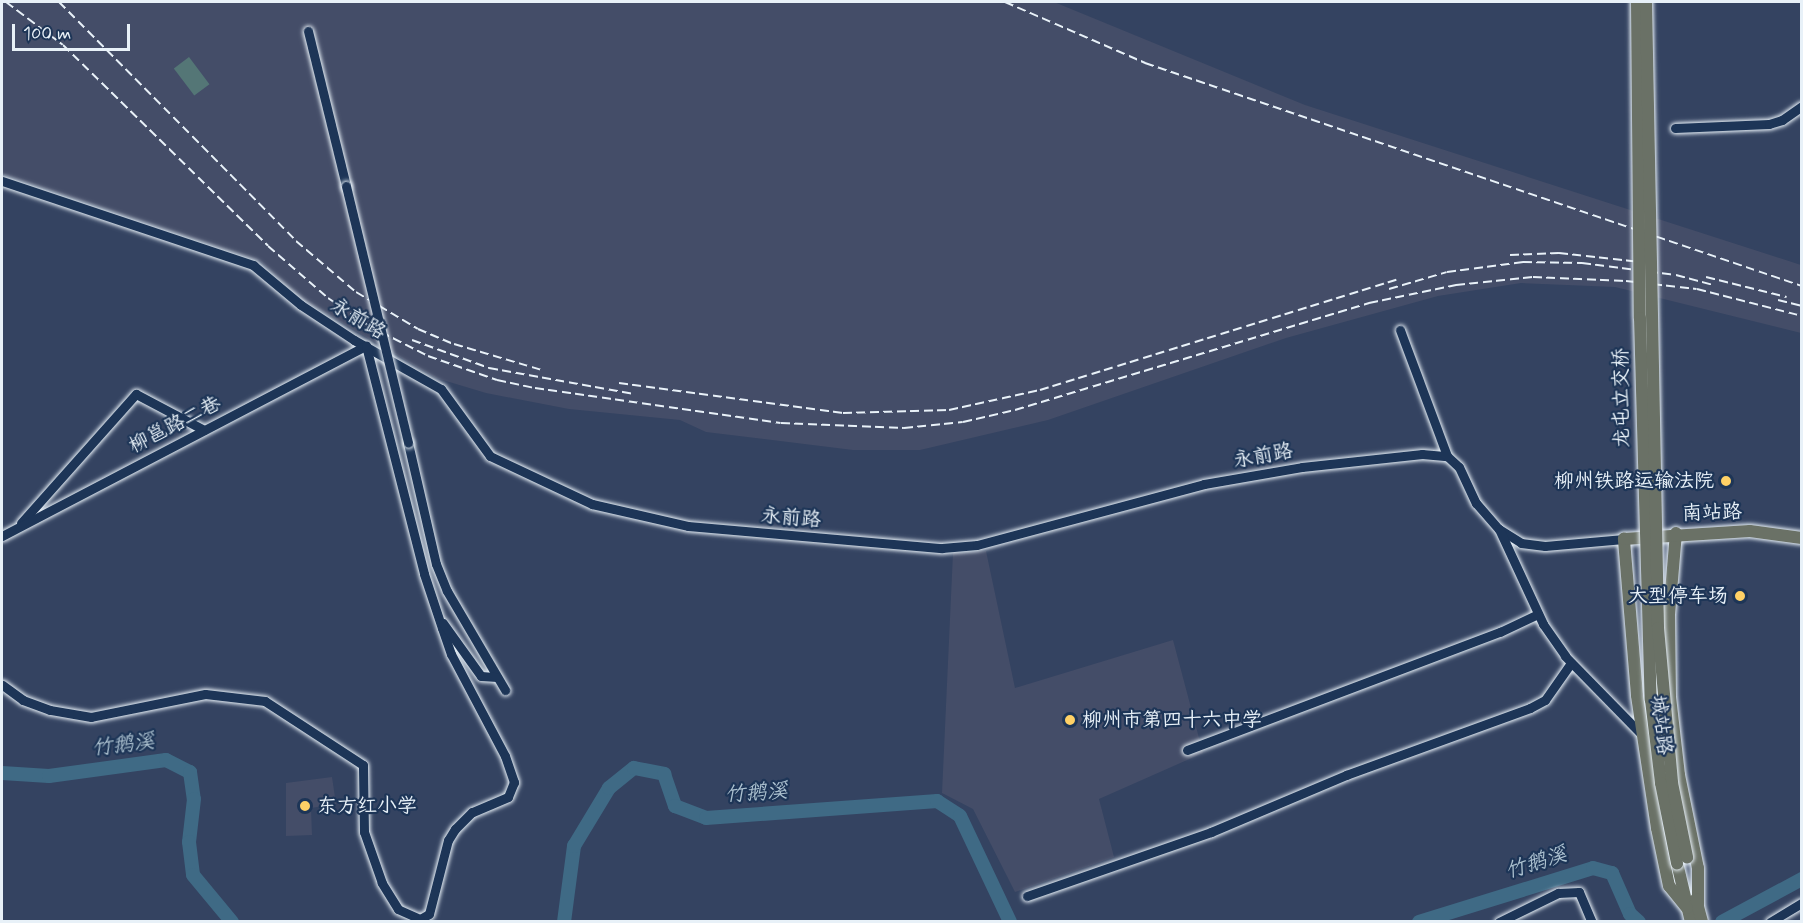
<!DOCTYPE html>
<html>
<head>
<meta charset="utf-8">
<style>
  body { margin:0 }
  #map { position:relative; width:1803px; height:923px; overflow:hidden; background:#344361; font-family:Mynerve,"LXGW WenKai TC",sans-serif }
  div>[style] { position:absolute }
  [style*='--x'] { left:calc(var(--x)*1px); top:calc(var(--y)*1px); width:calc(var(--w)*1px); rotate:calc(var(--a)*1deg) }
  .built>* { inset:0; background:#444d68 }
  .green>* { inset:0; background:#547676; transform-origin:0 0 }
  .river>* { height:14px; margin:-7px; padding:0 7px; transform-origin:7px; border-radius:7px; background:#3f6a85 }
  .roads { filter:drop-shadow(0 0 2px #e8f1f8) drop-shadow(0 0 2px #e8f1f8) }
  .minor>* { height:9px; margin:-4.5px; padding:0 4.5px; transform-origin:4.5px; border-radius:4.5px; background:#1d3557 }
  .major>* { height:12px; margin:-6px; padding:0 6px; transform-origin:6px; border-radius:6px; background:#6a7166 }
  .rail>* { height:2px; margin-top:-1px; transform-origin:0; background:repeating-linear-gradient(90deg,#e8f1f8 0 9px,transparent 0 13.5px) }
  .bridges { filter:drop-shadow(0 0 2px #e8f1f8) drop-shadow(0 0 2px #e8f1f8) }
  .minor-bridge>* { height:9px; margin:-4.5px; padding:0 4.5px; transform-origin:4.5px; border-radius:4.5px; background:#1d3557 }
  .major-bridge>* { height:12px; margin:-6px; padding:0 6px; transform-origin:6px; border-radius:6px; background:#6a7166 }
  .dots>* { width:16px; height:16px; translate:-50% -50%; box-sizing:border-box; border:3px solid #1d3557; border-radius:50% }
  span { translate:-50% -50%; white-space:nowrap; text-align:center; line-height:1.15; -webkit-text-stroke:4.5px #1d3557; paint-order:stroke }
  .street-label { font-size:20px; color:#e8f1f8 }
  .poi-label { font-size:20px; color:#e8f1f8 }
  .right { translate:-100% -50%; text-align:right }
  .left { translate:0 -50%; text-align:left }
  .water-label { font-size:21px; color:#adc2d0; font-style:italic }
  .frame { position:absolute; inset:0; border:3px solid #e8f1f8; pointer-events:none }
  .scale { position:absolute; left:12px; top:24px; width:118px; height:27px; box-sizing:border-box; border:3px solid #e8f1f8; border-top:0; padding-left:8px; font-size:18px; line-height:21px; white-space:nowrap; color:#e8f1f8; -webkit-text-stroke:4px #1d3557; paint-order:stroke }
</style>
</head>
<body>
<div id="map">
  <div class="built">
    <i style="clip-path:polygon(2px 2px,1054px 2px,1305px 105px,1801px 265px,1801px 333px,1615px 287px,1521px 283px,1438px 296px,1286px 338px,1048px 420px,920px 450px,853px 450px,706px 432px,680px 420px,569px 409px,486px 393px,436px 378px,298px 297px,260px 261px,2px 174px)"></i>
    <i style="clip-path:polygon(986px 551px,1015px 688px,1173px 640px,1203px 753px,1099px 799px,1114px 857px,1015px 892px,973px 809px,942px 793px,953px 553px)"></i>
    <i style="clip-path:polygon(332px 777px,336px 804px,311px 808px,312px 835px,286px 836px,286px 783px)"></i>
  </div>
  <div class="green">
    <i style="left:189px;top:57px;width:34px;height:19px;rotate:53deg"></i>
  </div>
  <div class="river">
    <i style="--x:2;--y:773;--w:47;--a:3.7"></i>
    <i style="--x:49;--y:776;--w:118;--a:-7.8"></i>
    <i style="--x:166;--y:760;--w:27;--a:27"></i>
    <i style="--x:190;--y:772;--w:27;--a:82"></i>
    <i style="--x:194;--y:799;--w:43;--a:96.6"></i>
    <i style="--x:189;--y:842;--w:33;--a:83"></i>
    <i style="--x:193;--y:875;--w:61;--a:50.3"></i>
    <i style="--x:564;--y:922;--w:77;--a:-82.5"></i>
    <i style="--x:574;--y:846;--w:68;--a:-58.9"></i>
    <i style="--x:609;--y:788;--w:32;--a:-39"></i>
    <i style="--x:634;--y:768;--w:31;--a:11"></i>
    <i style="--x:664;--y:774;--w:34;--a:71"></i>
    <i style="--x:675;--y:806;--w:33;--a:21"></i>
    <i style="--x:706;--y:818;--w:232;--a:-4.2"></i>
    <i style="--x:937;--y:801;--w:27;--a:33"></i>
    <i style="--x:960;--y:816;--w:117;--a:64.7"></i>
    <i style="--x:1419;--y:922;--w:182;--a:-17.2"></i>
    <i style="--x:1593;--y:868;--w:20;--a:15"></i>
    <i style="--x:1612;--y:873;--w:45;--a:66.3"></i>
    <i style="--x:1630;--y:914;--w:12;--a:42"></i>
    <i style="--x:1722;--y:922;--w:91;--a:-28.3"></i>
  </div>
  <div class="roads">
    <div class="minor">
      <i style="--x:308;--y:31;--w:160;--a:76.2"></i>
      <i style="--x:1675;--y:128;--w:94;--a:-2.4"></i>
      <i style="--x:1769;--y:124;--w:14;--a:-17"></i>
      <i style="--x:1782;--y:120;--w:24;--a:-35"></i>
      <i style="--x:2;--y:181;--w:265;--a:18.5"></i>
      <i style="--x:253;--y:265;--w:62;--a:39.8"></i>
      <i style="--x:301;--y:305;--w:64;--a:33.4"></i>
      <i style="--x:354;--y:340;--w:100;--a:29.4"></i>
      <i style="--x:441;--y:389;--w:83;--a:53.8"></i>
      <i style="--x:490;--y:456;--w:113;--a:25.2"></i>
      <i style="--x:592;--y:504;--w:98;--a:12.9"></i>
      <i style="--x:688;--y:526;--w:255;--a:5"></i>
      <i style="--x:942;--y:548;--w:35;--a:-5"></i>
      <i style="--x:977;--y:545;--w:235;--a:-15"></i>
      <i style="--x:1204;--y:484;--w:99;--a:-9.8"></i>
      <i style="--x:1302;--y:467;--w:121;--a:-6.2"></i>
      <i style="--x:1422;--y:454;--w:25;--a:5"></i>
      <i style="--x:1447;--y:456;--w:16;--a:43"></i>
      <i style="--x:1459;--y:467;--w:40;--a:65"></i>
      <i style="--x:1476;--y:503;--w:35;--a:49"></i>
      <i style="--x:1499;--y:529;--w:26;--a:32"></i>
      <i style="--x:1521;--y:543;--w:24;--a:7"></i>
      <i style="--x:1545;--y:546;--w:79;--a:-5.1"></i>
      <i style="--x:1400;--y:330;--w:134;--a:69.5"></i>
      <i style="--x:408;--y:443;--w:124;--a:77"></i>
      <i style="--x:436;--y:564;--w:29;--a:68"></i>
      <i style="--x:447;--y:591;--w:115;--a:59.6"></i>
      <i style="--x:21;--y:523;--w:173;--a:-48.3"></i>
      <i style="--x:136;--y:394;--w:77;--a:27.9"></i>
      <i style="--x:1499;--y:529;--w:105;--a:65.1"></i>
      <i style="--x:1543;--y:624;--w:39;--a:55"></i>
      <i style="--x:1565;--y:656;--w:110;--a:45.7"></i>
      <i style="--x:2;--y:536;--w:411;--a:-27.6"></i>
      <i style="--x:366;--y:346;--w:235;--a:75.7"></i>
      <i style="--x:424;--y:574;--w:57;--a:71.6"></i>
      <i style="--x:442;--y:628;--w:28;--a:71"></i>
      <i style="--x:451;--y:654;--w:115;--a:62.1"></i>
      <i style="--x:505;--y:756;--w:28;--a:71"></i>
      <i style="--x:514;--y:782;--w:16;--a:112"></i>
      <i style="--x:508;--y:797;--w:39;--a:157"></i>
      <i style="--x:472;--y:812;--w:24;--a:135"></i>
      <i style="--x:455;--y:829;--w:13;--a:122"></i>
      <i style="--x:448;--y:840;--w:76;--a:104.4"></i>
      <i style="--x:429;--y:914;--w:10;--a:151"></i>
      <i style="--x:420;--y:919;--w:24;--a:-156"></i>
      <i style="--x:398;--y:909;--w:31;--a:-122"></i>
      <i style="--x:382;--y:883;--w:54;--a:-109.4"></i>
      <i style="--x:364;--y:832;--w:67;--a:-90.9"></i>
      <i style="--x:363;--y:765;--w:117;--a:-146.9"></i>
      <i style="--x:265;--y:701;--w:60;--a:-173.3"></i>
      <i style="--x:205;--y:694;--w:116;--a:168.6"></i>
      <i style="--x:91;--y:717;--w:42;--a:-170.3"></i>
      <i style="--x:50;--y:710;--w:29;--a:-160"></i>
      <i style="--x:23;--y:700;--w:26;--a:-144"></i>
      <i style="--x:443;--y:623;--w:65;--a:54.4"></i>
      <i style="--x:481;--y:676;--w:16;--a:4"></i>
      <i style="--x:1187;--y:750;--w:335;--a:-20.7"></i>
      <i style="--x:1500;--y:632;--w:42;--a:-25.3"></i>
      <i style="--x:1027;--y:896;--w:195;--a:-19.2"></i>
      <i style="--x:1211;--y:832;--w:147;--a:-22.9"></i>
      <i style="--x:1346;--y:775;--w:196;--a:-20"></i>
      <i style="--x:1530;--y:708;--w:17;--a:-28"></i>
      <i style="--x:1545;--y:700;--w:45;--a:-54.9"></i>
      <i style="--x:1499;--y:922;--w:66;--a:-26.2"></i>
      <i style="--x:1558;--y:893;--w:21;--a:-3"></i>
      <i style="--x:1579;--y:892;--w:33;--a:67"></i>
      <i style="--x:1770;--y:922;--w:37;--a:-31"></i>
    </div>
    <div class="major">
      <i style="--x:1676;--y:533;--w:82;--a:94.9"></i>
      <i style="--x:1669;--y:615;--w:82;--a:89.3"></i>
      <i style="--x:1670;--y:697;--w:79;--a:83.4"></i>
      <i style="--x:1679;--y:775;--w:95;--a:78.5"></i>
      <i style="--x:1698;--y:868;--w:37;--a:90"></i>
      <i style="--x:1677;--y:863;--w:61;--a:76.7"></i>
      <i style="--x:1696;--y:899;--w:24;--a:75"></i>
      <i style="--x:1687;--y:908;--w:28;--a:-129"></i>
      <i style="--x:1669;--y:886;--w:59;--a:-101.7"></i>
      <i style="--x:1657;--y:828;--w:134;--a:-98.6"></i>
      <i style="--x:1637;--y:695;--w:157;--a:-94.8"></i>
      <i style="--x:1624;--y:539;--w:126;--a:-3.6"></i>
      <i style="--x:1750;--y:531;--w:52;--a:7.7"></i>
    </div>
  </div>
  <div class="rail">
    <i style="--x:6;--y:2;--w:71;--a:37"></i>
    <i style="--x:63;--y:45;--w:287;--a:44.4"></i>
    <i style="--x:268;--y:246;--w:79;--a:40.9"></i>
    <i style="--x:328;--y:298;--w:50;--a:34.3"></i>
    <i style="--x:369;--y:326;--w:66;--a:27"></i>
    <i style="--x:428;--y:356;--w:73;--a:19.2"></i>
    <i style="--x:497;--y:380;--w:39;--a:12"></i>
    <i style="--x:535;--y:388;--w:248;--a:8.1"></i>
    <i style="--x:781;--y:423;--w:123;--a:2.3"></i>
    <i style="--x:904;--y:428;--w:59;--a:-5.8"></i>
    <i style="--x:963;--y:422;--w:53;--a:-13"></i>
    <i style="--x:1015;--y:410;--w:370;--a:-16.8"></i>
    <i style="--x:1369;--y:303;--w:89;--a:-11.7"></i>
    <i style="--x:1456;--y:285;--w:77;--a:-5.9"></i>
    <i style="--x:1533;--y:277;--w:93;--a:2.5"></i>
    <i style="--x:1626;--y:281;--w:71;--a:6.4"></i>
    <i style="--x:1697;--y:289;--w:108;--a:14.4"></i>
    <i style="--x:59;--y:2;--w:337;--a:45.2"></i>
    <i style="--x:296;--y:241;--w:79;--a:40.4"></i>
    <i style="--x:356;--y:292;--w:72;--a:30.8"></i>
    <i style="--x:418;--y:329;--w:39;--a:23"></i>
    <i style="--x:454;--y:344;--w:92;--a:16.5"></i>
    <i style="--x:1005;--y:2;--w:153;--a:23.5"></i>
    <i style="--x:1145;--y:63;--w:694;--a:18.75"></i>
    <i style="--x:1510;--y:255;--w:49;--a:-2.3"></i>
    <i style="--x:1559;--y:253;--w:82;--a:6.3"></i>
    <i style="--x:1706;--y:277;--w:83;--a:13.9"></i>
    <i style="--x:1389;--y:289;--w:60;--a:-16.3"></i>
    <i style="--x:1447;--y:272;--w:77;--a:-7.5"></i>
    <i style="--x:1523;--y:262;--w:59;--a:1"></i>
    <i style="--x:1582;--y:263;--w:95;--a:7.3"></i>
    <i style="--x:1676;--y:275;--w:39;--a:15"></i>
    <i style="--x:1778;--y:300;--w:25;--a:14"></i>
    <i style="--x:412;--y:340;--w:82;--a:20"></i>
    <i style="--x:489;--y:368;--w:146;--a:10.2"></i>
    <i style="--x:619;--y:383;--w:226;--a:7.6"></i>
    <i style="--x:843;--y:413;--w:106;--a:-1.6"></i>
    <i style="--x:949;--y:410;--w:93;--a:-12.4"></i>
    <i style="--x:1040;--y:390;--w:373;--a:-17.2"></i>
  </div>
  <div class="bridges">
    <div class="minor-bridge">
      <i style="--x:346;--y:186;--w:264;--a:76.4"></i>
    </div>
    <div class="major-bridge">
      <i style="--x:1637;--y:2;--w:316;--a:89.5"></i>
      <i style="--x:1640;--y:318;--w:382;--a:88.4"></i>
      <i style="--x:1651;--y:700;--w:84;--a:83.1"></i>
      <i style="--x:1661;--y:783;--w:82;--a:78.7"></i>
      <i style="--x:1646;--y:2;--w:626;--a:88.9"></i>
      <i style="--x:1658;--y:628;--w:156;--a:84.8"></i>
      <i style="--x:1672;--y:783;--w:76;--a:78.5"></i>
    </div>
  </div>
  <div class="dots">
    <i style="left:1726px;top:481px;background:#ffd166"></i>
    <i style="left:1740px;top:596px;background:#ffd166"></i>
    <i style="left:1070px;top:720px;background:#ffd166"></i>
    <i style="left:305px;top:806px;background:#ffd166"></i>
  </div>
  <div class="street-label">
    <span style="left:358px;top:319px;rotate:31deg">永前路</span>
    <span style="left:1622px;top:398px;rotate:-91deg">龙屯立交桥</span>
    <span style="left:175px;top:425px;rotate:-27deg">柳邕路二巷</span>
    <span style="left:1263px;top:456px;rotate:-10deg">永前路</span>
    <span style="left:1712px;top:513px;rotate:-2deg">南站路</span>
    <span style="left:791px;top:518px;rotate:5deg">永前路</span>
    <span style="left:1661px;top:725px;rotate:83deg">城站路</span>
  </div>
  <div class="poi-label">
    <span class="right" style="left:1714px;top:481px">柳州铁路运输法院</span>
    <span class="right" style="left:1728px;top:596px">大型停车场</span>
    <span class="left" style="left:1082px;top:720px">柳州市第四十六中学</span>
    <span class="left" style="left:317px;top:806px">东方红小学</span>
  </div>
  <div class="water-label">
    <span style="left:123px;top:745px;rotate:-7deg">竹鹅溪</span>
    <span style="left:756px;top:793px;rotate:-4deg">竹鹅溪</span>
    <span style="left:1536px;top:863px;rotate:-17deg">竹鹅溪</span>
  </div>
  <div class="frame"></div>
  <div class="scale">100 m</div>
</div>
</body>
</html>
